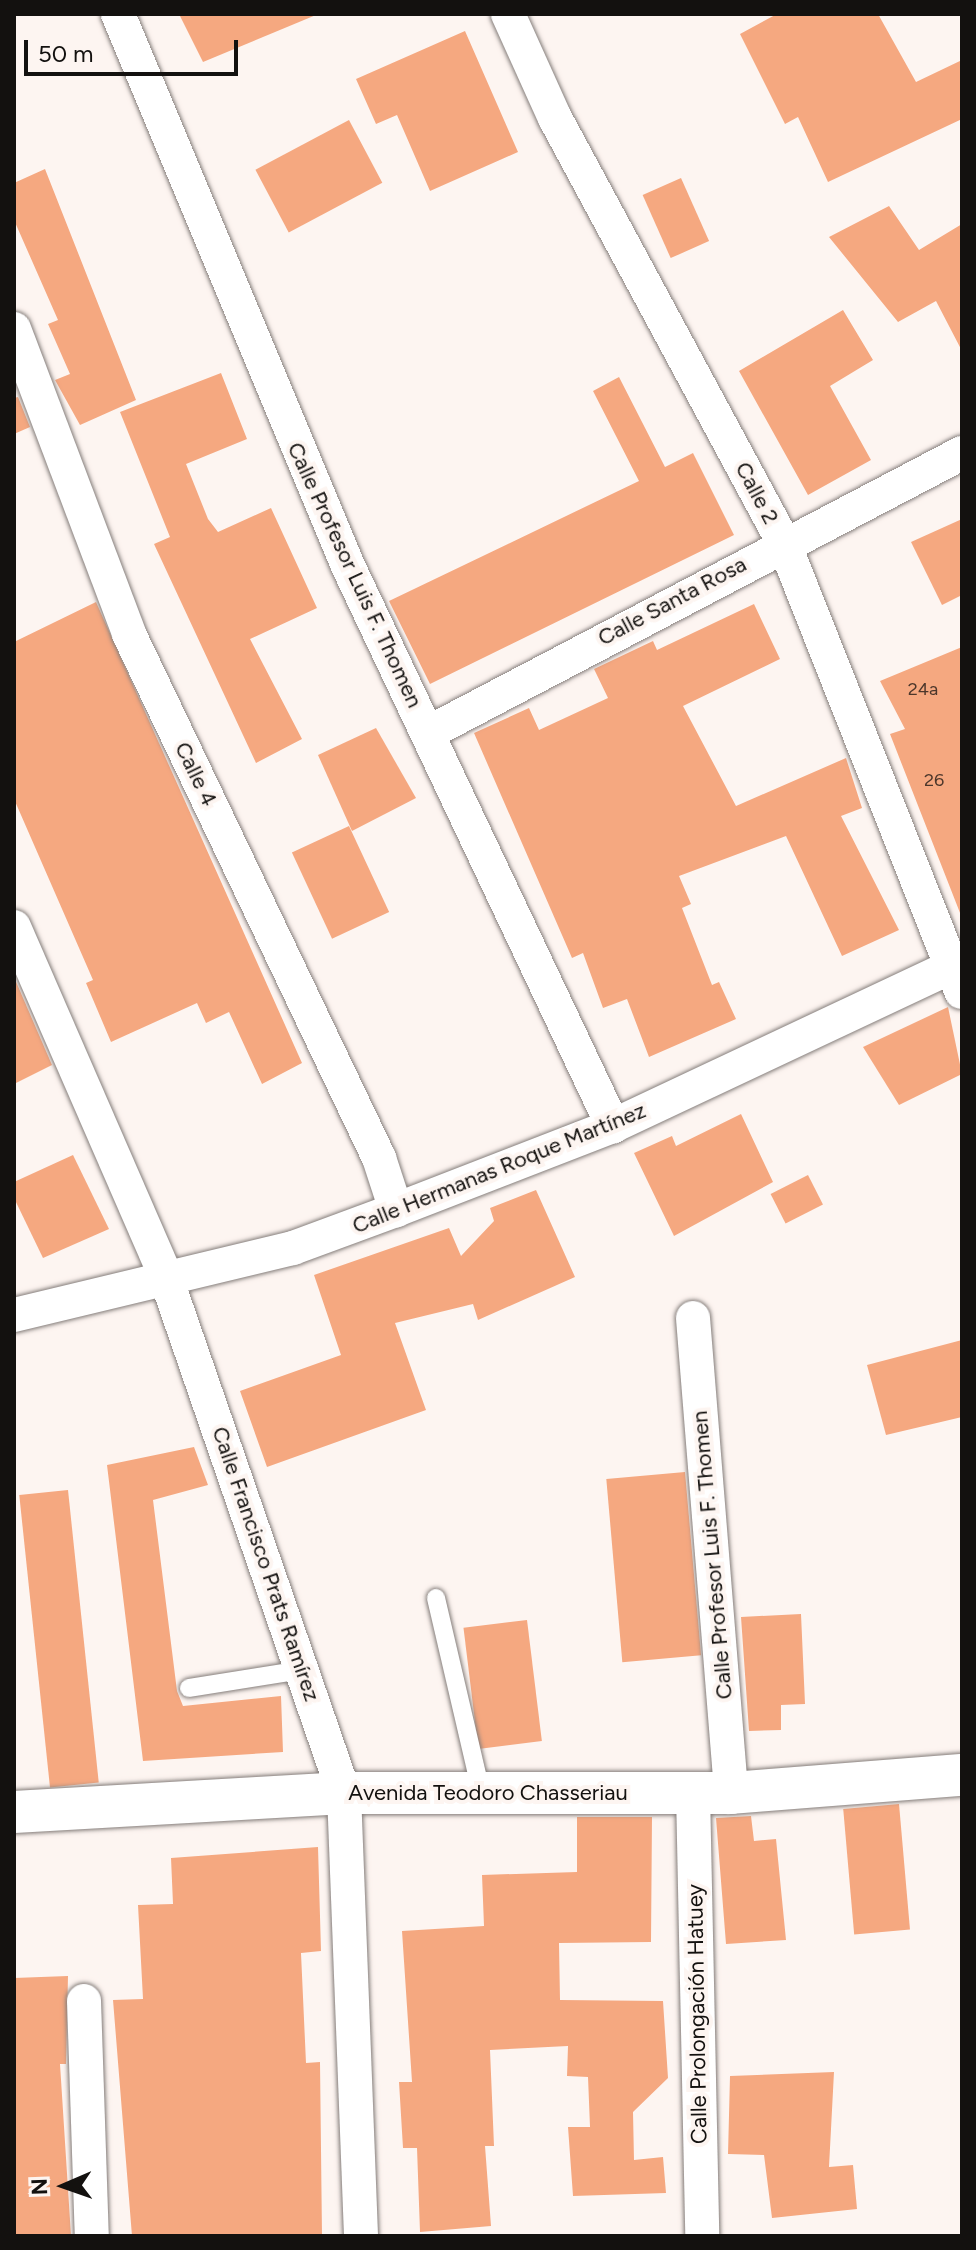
<!DOCTYPE html>
<html>
<head>
<meta charset="utf-8">
<style>
  body { margin:0 }
  #map { position:relative; width:976px; height:2250px; overflow:hidden; background:#fdf5f1; font-family:Figtree,sans-serif }
  div>[style] { position:absolute }
  [style*='--x'] { left:calc(var(--x)*1px); top:calc(var(--y)*1px); width:calc(var(--w)*1px); rotate:calc(var(--a)*1deg) }
  .building>* { inset:0; background:#f5a880; transform-origin:0 0 }
  .roads { filter:drop-shadow(0 0 2px #857e7b) drop-shadow(0 0 2px #857e7b) }
  .service>* { height:18px; margin:-9px; padding:0 9px; transform-origin:9px; border-radius:9px; background:#fff }
  .minor>* { height:34px; margin:-17px; padding:0 17px; transform-origin:17px; border-radius:17px; background:#fff }
  .tertiary>* { height:42px; margin:-21px; padding:0 21px; transform-origin:21px; border-radius:21px; background:#fff }
  span { translate:-50% -50%; white-space:nowrap; text-align:center; line-height:1.15; -webkit-text-stroke:8px #fdf5f1; paint-order:stroke }
  .number-label { font-size:18px; color:#4c372b }
  .number-label span { -webkit-text-stroke-width:0 }
  .street-label { font-size:22px; color:#13110f }
  .frame { position:absolute; inset:0; border:16px solid #13110f; pointer-events:none }
  .north { position:absolute; left:24px; top:2146px; width:80px; height:80px; -webkit-text-stroke:6px #fdf5f1; paint-order:stroke; rotate:268deg; font-size:22px; font-weight:700; line-height:32px; text-align:center; color:#13110f }
  .north::after { content:''; display:block; margin:auto; width:28px; height:36px; background:#13110f; clip-path:polygon(50% 0,100% 100%,50% 72%,0 100%) }
  .scale { position:absolute; left:24px; top:40px; width:214px; height:36px; box-sizing:border-box; border:4px solid #13110f; border-top:0; padding-left:10px; font-size:24px; line-height:28px; white-space:nowrap; color:#13110f; -webkit-text-stroke:6px #fdf5f1; paint-order:stroke }
</style>
</head>
<body>
<div id="map">
  <div class="building">
    <i style="clip-path:polygon(179px 14px,316px 14px,316px 15px,203px 62px)"></i>
    <i style="clip-path:polygon(777px 14px,878px 14px,916px 82px,962px 60px,962px 119px,828px 182px,798px 117px,785px 124px,740px 34px)"></i>
    <i style="clip-path:polygon(465px 31px,518px 152px,430px 191px,397px 115px,376px 124px,356px 79px)"></i>
    <i style="left:349px;top:120px;width:71px;height:106px;rotate:62deg"></i>
    <i style="clip-path:polygon(45px 169px,136px 400px,80px 425px,55px 380px,70px 374px,48px 324px,58px 320px,14px 220px,14px 183px)"></i>
    <i style="left:681px;top:178px;width:69px;height:42px;rotate:66deg"></i>
    <i style="clip-path:polygon(889px 206px,919px 250px,962px 224px,962px 351px,936px 301px,898px 322px,829px 237px)"></i>
    <i style="clip-path:polygon(843px 310px,873px 360px,830px 386px,871px 460px,808px 495px,739px 371px)"></i>
    <i style="clip-path:polygon(221px 373px,247px 439px,186px 464px,208px 519px,218px 532px,271px 508px,317px 608px,250px 639px,302px 739px,256px 763px,154px 544px,170px 537px,120px 412px)"></i>
    <i style="clip-path:polygon(619px 377px,665px 467px,693px 453px,734px 535px,430px 684px,389px 601px,639px 481px,593px 391px)"></i>
    <i style="clip-path:polygon(18px 397px,30px 427px,14px 434px,14px 398px)"></i>
    <i style="clip-path:polygon(962px 519px,962px 595px,942px 605px,911px 542px)"></i>
    <i style="clip-path:polygon(96px 602px,302px 1063px,262px 1084px,229px 1012px,206px 1023px,197px 1003px,111px 1042px,86px 983px,93px 980px,14px 799px,14px 642px)"></i>
    <i style="clip-path:polygon(754px 604px,780px 659px,683px 706px,736px 806px,846px 758px,862px 808px,841px 816px,899px 930px,842px 956px,786px 836px,679px 876px,691px 904px,682px 908px,712px 985px,719px 982px,736px 1019px,649px 1057px,627px 999px,603px 1008px,583px 953px,572px 958px,474px 733px,529px 708px,539px 730px,608px 698px,594px 669px,653px 641px,657px 650px)"></i>
    <i style="clip-path:polygon(962px 647px,962px 918px,890px 734px,905px 729px,880px 681px)"></i>
    <i style="clip-path:polygon(376px 728px,416px 798px,352px 831px,318px 755px)"></i>
    <i style="left:349px;top:826px;width:95px;height:63px;rotate:65deg"></i>
    <i style="clip-path:polygon(14px 977px,52px 1065px,14px 1084px)"></i>
    <i style="clip-path:polygon(948px 1007px,962px 1074px,899px 1105px,863px 1047px)"></i>
    <i style="clip-path:polygon(741px 1114px,773px 1182px,674px 1236px,634px 1153px,672px 1136px,676px 1146px)"></i>
    <i style="clip-path:polygon(73px 1155px,109px 1229px,43px 1258px,14px 1198px,14px 1182px)"></i>
    <i style="left:808px;top:1175px;width:33px;height:42px;rotate:63deg"></i>
    <i style="clip-path:polygon(536px 1190px,575px 1277px,478px 1320px,473px 1304px,395px 1323px,426px 1410px,267px 1467px,240px 1391px,341px 1355px,314px 1275px,449px 1228px,461px 1256px,494px 1221px,490px 1208px)"></i>
    <i style="clip-path:polygon(962px 1340px,962px 1417px,886px 1435px,867px 1365px)"></i>
    <i style="clip-path:polygon(194px 1447px,208px 1485px,153px 1500px,177px 1691px,183px 1706px,281px 1696px,283px 1752px,143px 1761px,107px 1465px)"></i>
    <i style="left:685px;top:1472px;width:184px;height:79px;rotate:85deg"></i>
    <i style="left:68px;top:1490px;width:294px;height:49px;rotate:84deg"></i>
    <i style="clip-path:polygon(801px 1614px,805px 1704px,781px 1705px,781px 1730px,749px 1731px,741px 1617px)"></i>
    <i style="left:527px;top:1620px;width:122px;height:64px;rotate:83deg"></i>
    <i style="left:899px;top:1804px;width:126px;height:56px;rotate:85deg"></i>
    <i style="clip-path:polygon(751px 1816px,754px 1841px,776px 1839px,786px 1940px,726px 1944px,716px 1818px)"></i>
    <i style="clip-path:polygon(577px 1817px,652px 1817px,651px 1942px,559px 1943px,560px 2000px,663px 2001px,668px 2078px,633px 2112px,634px 2160px,663px 2157px,666px 2193px,573px 2196px,568px 2127px,590px 2127px,588px 2077px,567px 2076px,568px 2046px,490px 2050px,494px 2146px,485px 2146px,491px 2226px,420px 2232px,417px 2148px,403px 2148px,399px 2082px,412px 2082px,402px 1931px,484px 1926px,482px 1875px,577px 1872px)"></i>
    <i style="clip-path:polygon(318px 1847px,321px 1951px,301px 1953px,306px 2063px,320px 2062px,322px 2236px,132px 2236px,113px 2000px,143px 1999px,138px 1905px,173px 1904px,171px 1858px)"></i>
    <i style="clip-path:polygon(68px 1976px,66px 2064px,60px 2064px,71px 2236px,14px 2236px,14px 1978px)"></i>
    <i style="clip-path:polygon(834px 2072px,829px 2167px,853px 2165px,857px 2209px,772px 2218px,764px 2155px,728px 2154px,730px 2076px)"></i>
  </div>
  <div class="roads">
    <div class="service">
      <i style="--x:436;--y:1598;--w:199;--a:76.9"></i>
      <i style="--x:189;--y:1688;--w:114;--a:-9.1"></i>
    </div>
    <div class="minor">
      <i style="--x:118;--y:14;--w:598;--a:67.38"></i>
      <i style="--x:348;--y:566;--w:620;--a:64.68"></i>
      <i style="--x:508;--y:14;--w:114;--a:65.7"></i>
      <i style="--x:555;--y:118;--w:481;--a:61.7"></i>
      <i style="--x:783;--y:541;--w:485;--a:68.4"></i>
      <i style="--x:14;--y:329;--w:326;--a:69.3"></i>
      <i style="--x:129;--y:634;--w:581;--a:64.49"></i>
      <i style="--x:379;--y:1158;--w:55;--a:71.9"></i>
      <i style="--x:428;--y:733;--w:603;--a:-27.67"></i>
      <i style="--x:14;--y:927;--w:379;--a:66.5"></i>
      <i style="--x:165;--y:1275;--w:548;--a:70.94"></i>
      <i style="--x:344;--y:1793;--w:443;--a:87.8"></i>
      <i style="--x:14;--y:1315;--w:287;--a:-13.5"></i>
      <i style="--x:293;--y:1248;--w:110;--a:-20.3"></i>
      <i style="--x:396;--y:1210;--w:233;--a:-21.2"></i>
      <i style="--x:613;--y:1126;--w:386;--a:-25.2"></i>
      <i style="--x:693;--y:1318;--w:477;--a:85.4"></i>
      <i style="--x:693;--y:1792;--w:444;--a:88.8"></i>
      <i style="--x:84;--y:2001;--w:235;--a:88.1"></i>
    </div>
    <div class="tertiary">
      <i style="--x:14;--y:1812;--w:331;--a:-3.3"></i>
      <i style="--x:344;--y:1793;--w:387;--a:0"></i>
      <i style="--x:731;--y:1793;--w:232;--a:-4.5"></i>
    </div>
  </div>
  <div class="number-label">
    <span style="left:923px;top:689px">24a</span>
    <span style="left:934px;top:780px">26</span>
  </div>
  <div class="street-label">
    <span style="left:757px;top:493px;rotate:62deg">Calle 2</span>
    <span style="left:355px;top:575px;rotate:65deg">Calle Profesor Luis F. Thomen</span>
    <span style="left:672px;top:601px;rotate:-28deg">Calle Santa Rosa</span>
    <span style="left:196px;top:774px;rotate:64deg">Calle 4</span>
    <span style="left:499px;top:1168px;rotate:-22deg">Calle Hermanas Roque Martínez</span>
    <span style="left:712px;top:1555px;rotate:-95deg">Calle Profesor Luis F. Thomen</span>
    <span style="left:266px;top:1564px;rotate:71deg">Calle Francisco Prats Ramírez</span>
    <span style="left:488px;top:1793px">Avenida Teodoro Chasseriau</span>
    <span style="left:697px;top:2014px;rotate:-91deg">Calle Prolongación Hatuey</span>
  </div>
  <div class="frame"></div>
  <div class="north">N</div>
  <div class="scale">50 m</div>
</div>
</body>
</html>
